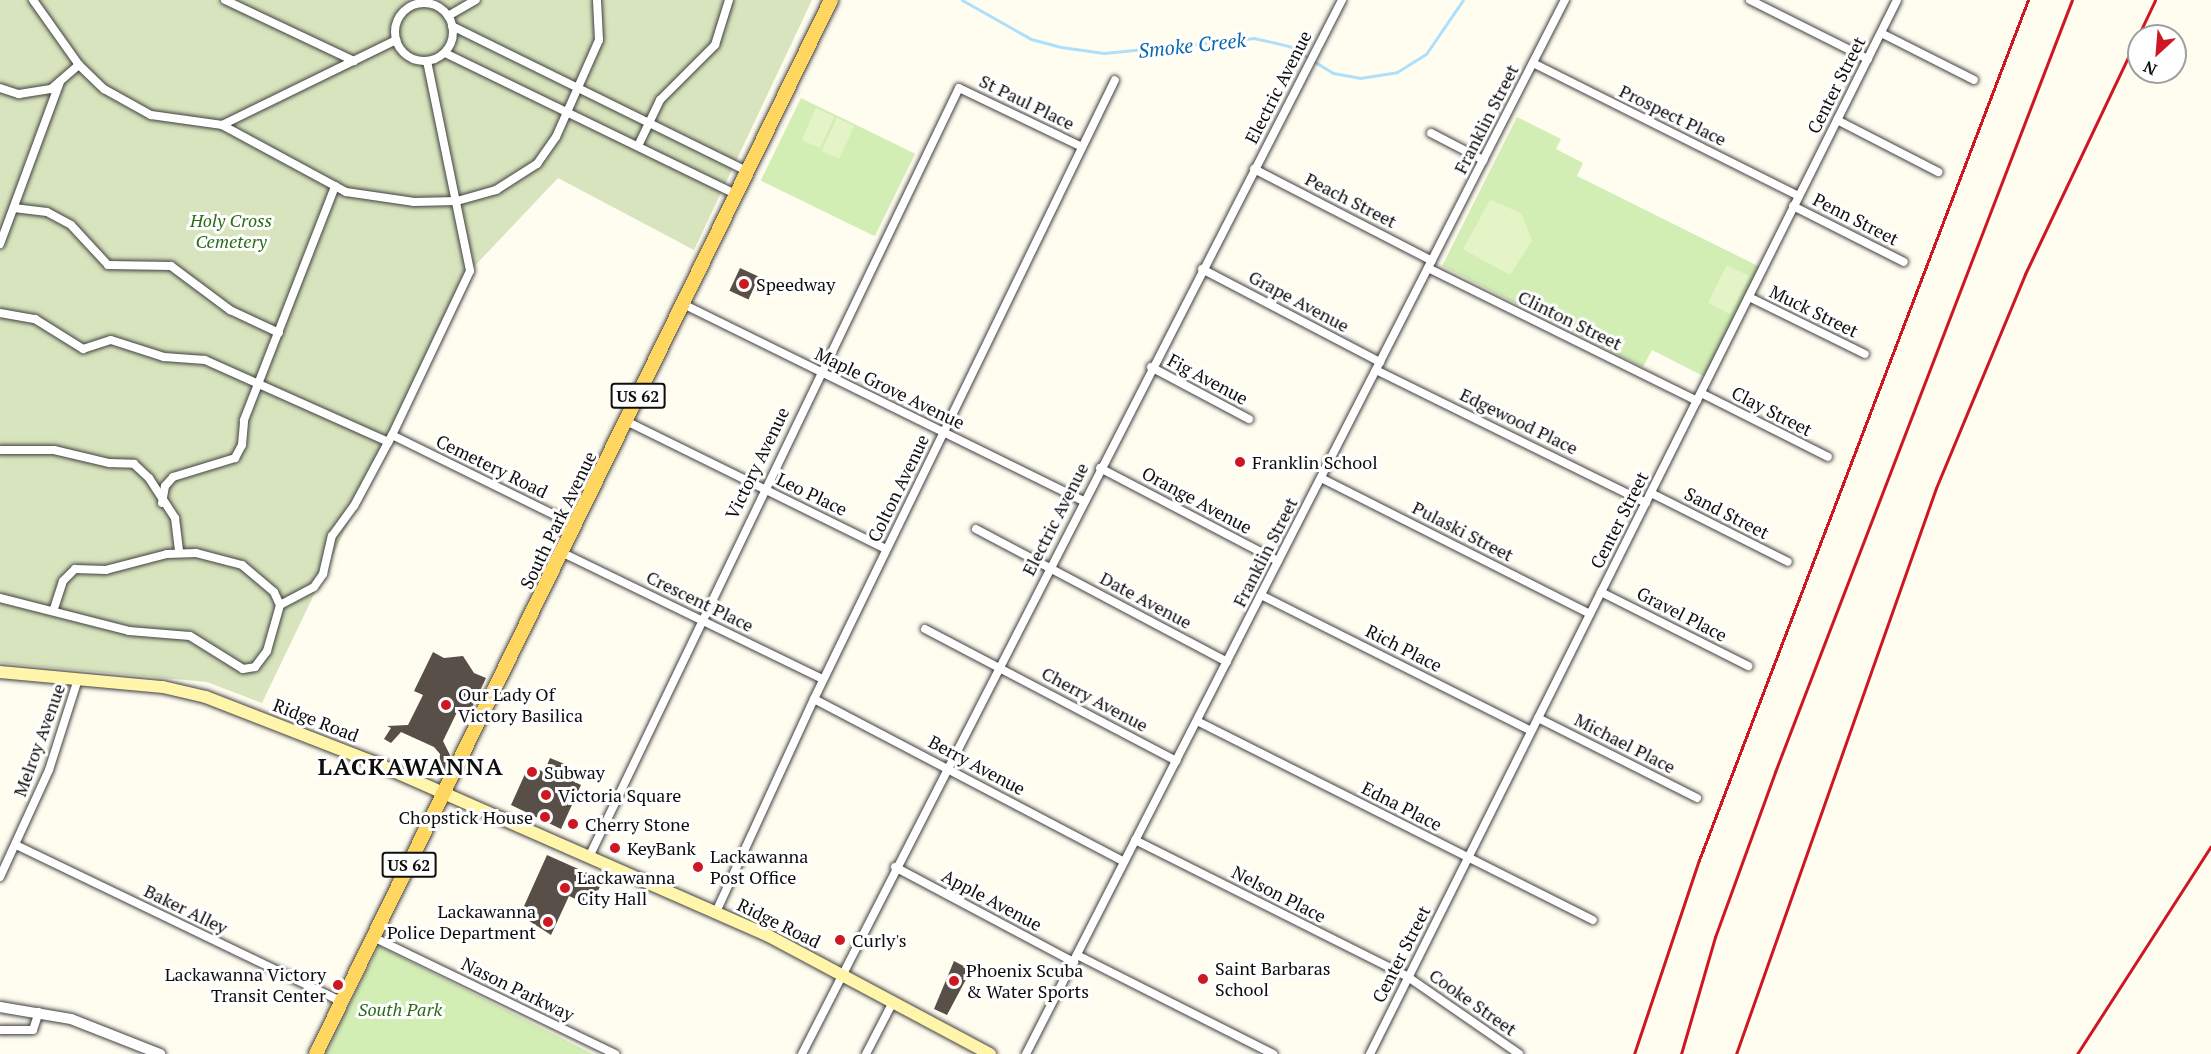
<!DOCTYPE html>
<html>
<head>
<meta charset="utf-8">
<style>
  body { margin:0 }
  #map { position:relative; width:2211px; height:1054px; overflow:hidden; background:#fffcf0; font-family:"PT Serif",serif }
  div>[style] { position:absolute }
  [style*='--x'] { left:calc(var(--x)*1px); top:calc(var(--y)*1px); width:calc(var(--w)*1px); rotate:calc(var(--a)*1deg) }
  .green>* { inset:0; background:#d3eeb5; transform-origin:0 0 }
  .cemetery>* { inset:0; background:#d8e4bd }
  .pitch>* { inset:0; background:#e5f4c7; transform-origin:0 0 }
  .stream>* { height:3px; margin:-1.5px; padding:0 1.5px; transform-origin:1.5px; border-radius:1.5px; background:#aee0fc }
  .building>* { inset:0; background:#584f49; transform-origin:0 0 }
  .roads { filter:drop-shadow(0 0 2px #414141) drop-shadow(0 0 2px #414141) }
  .minor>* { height:8px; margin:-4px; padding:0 4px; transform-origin:4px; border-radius:4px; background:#fff }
  .minor>.ring { margin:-4px; padding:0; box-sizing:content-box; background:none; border:8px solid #fff; border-radius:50% }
  .tertiary>* { height:10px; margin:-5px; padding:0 5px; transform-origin:5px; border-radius:5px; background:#fff }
  .secondary>* { height:12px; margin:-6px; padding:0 6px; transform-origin:6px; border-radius:6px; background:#fff5ab }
  .primary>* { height:14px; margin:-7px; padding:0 7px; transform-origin:7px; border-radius:7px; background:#ffd660 }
  .rail>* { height:3px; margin:-1.5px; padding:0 1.5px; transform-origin:1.5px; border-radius:1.5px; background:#cd1823 }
  .dots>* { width:16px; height:16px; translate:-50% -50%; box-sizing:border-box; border:3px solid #fff; border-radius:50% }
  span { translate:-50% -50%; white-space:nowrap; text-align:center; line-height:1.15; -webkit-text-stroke:6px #fff; paint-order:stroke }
  .shield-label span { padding:2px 4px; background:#fff; border:2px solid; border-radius:4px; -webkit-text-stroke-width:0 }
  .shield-label { font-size:16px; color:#0e0e0e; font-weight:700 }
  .street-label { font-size:18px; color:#0e0e0e }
  .park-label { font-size:18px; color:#2a6d17; font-style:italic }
  .poi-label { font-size:18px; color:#0e0e0e }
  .left { translate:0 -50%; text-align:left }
  .right { translate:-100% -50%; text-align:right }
  .water-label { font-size:20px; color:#0a68ad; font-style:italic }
  .district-label { font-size:24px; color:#0e0e0e; font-weight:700; letter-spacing:1.5px }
  .north { position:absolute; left:2127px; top:24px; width:60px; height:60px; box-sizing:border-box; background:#fff; border:2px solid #9f9f9f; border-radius:50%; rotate:206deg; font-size:16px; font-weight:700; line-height:24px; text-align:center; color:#0e0e0e }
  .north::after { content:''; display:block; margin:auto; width:21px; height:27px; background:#cd1823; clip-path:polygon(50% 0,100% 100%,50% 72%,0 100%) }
</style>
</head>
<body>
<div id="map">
  <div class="green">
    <i style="left:801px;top:98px;width:127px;height:92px;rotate:26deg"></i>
    <i style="clip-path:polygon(1517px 117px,1561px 139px,1556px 149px,1583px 163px,1577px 176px,1760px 267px,1705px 377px,1652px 350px,1643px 367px,1442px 266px)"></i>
    <i style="clip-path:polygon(379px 946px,593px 1054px,325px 1054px)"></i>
  </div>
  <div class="cemetery">
    <i style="clip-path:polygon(0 0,812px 0,694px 250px,558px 178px,468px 273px,262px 703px,207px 682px,0 663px)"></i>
  </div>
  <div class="pitch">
    <i style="left:816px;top:108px;width:20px;height:35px;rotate:24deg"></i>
    <i style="left:837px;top:118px;width:19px;height:36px;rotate:25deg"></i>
    <i style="clip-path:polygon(1490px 200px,1521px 213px,1532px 240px,1510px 275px,1463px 249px)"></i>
    <i style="left:1727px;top:265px;width:25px;height:42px;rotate:27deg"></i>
  </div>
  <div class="stream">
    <i style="--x:962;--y:0;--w:79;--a:29.5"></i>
    <i style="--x:1031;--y:39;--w:31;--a:15"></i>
    <i style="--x:1061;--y:47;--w:43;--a:7.9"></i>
    <i style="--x:1104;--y:53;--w:151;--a:-5.7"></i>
    <i style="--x:1254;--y:38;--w:36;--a:13"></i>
    <i style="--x:1289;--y:46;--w:52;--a:31.5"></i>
    <i style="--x:1333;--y:73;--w:27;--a:10"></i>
    <i style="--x:1360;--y:78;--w:37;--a:-9"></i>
    <i style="--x:1397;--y:72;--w:34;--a:-32"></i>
    <i style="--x:1426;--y:54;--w:65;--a:-55.6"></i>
  </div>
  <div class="building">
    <i style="left:740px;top:268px;width:21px;height:25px;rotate:25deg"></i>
    <i style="clip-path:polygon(433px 652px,444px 658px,463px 656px,474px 673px,486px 678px,467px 718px,457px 712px,443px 741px,450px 755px,445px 769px,439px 765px,440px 754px,434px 747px,401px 732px,391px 743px,384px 739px,391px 728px,387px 726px,408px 725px,423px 695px,414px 691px)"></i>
    <i style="clip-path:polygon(550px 758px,567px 765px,562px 776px,581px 785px,561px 829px,511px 805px,529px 765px,544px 772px)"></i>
    <i style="clip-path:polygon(547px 855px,603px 880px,591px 906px,569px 896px,551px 935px,520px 915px)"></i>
    <i style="clip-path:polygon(954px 961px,971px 970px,947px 1015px,934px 1009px)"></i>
  </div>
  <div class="roads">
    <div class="minor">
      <i style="--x:33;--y:0;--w:80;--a:54.7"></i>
      <i style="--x:79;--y:65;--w:35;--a:44"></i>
      <i style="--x:104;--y:89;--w:54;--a:29"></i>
      <i style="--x:151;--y:115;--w:72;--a:8"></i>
      <i style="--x:222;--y:125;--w:194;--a:-26"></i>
      <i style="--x:225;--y:0;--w:143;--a:25.3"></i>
      <i style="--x:1750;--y:0;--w:132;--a:26.6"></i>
      <i class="ring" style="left:395px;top:3px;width:50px;height:50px"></i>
      <i style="--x:448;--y:16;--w:32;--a:-30"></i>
      <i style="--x:452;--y:26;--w:329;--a:26.2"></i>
      <i style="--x:1881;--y:33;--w:104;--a:26.8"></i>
      <i style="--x:445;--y:53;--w:323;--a:25.9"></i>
      <i style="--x:427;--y:61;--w:214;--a:78.4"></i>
      <i style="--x:470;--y:271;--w:182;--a:115.4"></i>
      <i style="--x:392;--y:435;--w:204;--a:26.2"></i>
      <i style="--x:1533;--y:63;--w:297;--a:26.6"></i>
      <i style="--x:0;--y:88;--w:20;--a:18"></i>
      <i style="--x:19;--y:94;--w:32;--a:-9"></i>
      <i style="--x:51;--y:89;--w:37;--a:-41"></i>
      <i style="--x:1837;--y:120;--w:114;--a:27.2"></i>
      <i style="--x:222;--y:125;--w:141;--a:28.4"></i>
      <i style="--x:346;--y:192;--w:69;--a:8.4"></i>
      <i style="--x:414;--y:202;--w:43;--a:-1.3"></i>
      <i style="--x:457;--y:201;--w:41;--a:-15.8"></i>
      <i style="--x:496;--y:190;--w:49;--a:-32.4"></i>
      <i style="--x:537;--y:164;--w:33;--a:-55"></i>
      <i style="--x:556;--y:137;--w:106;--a:-66.1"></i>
      <i style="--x:599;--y:40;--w:40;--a:-92.9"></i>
      <i style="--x:1431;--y:133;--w:59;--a:27.4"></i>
      <i style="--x:638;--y:146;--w:51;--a:-64.4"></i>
      <i style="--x:660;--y:100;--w:78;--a:-45"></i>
      <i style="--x:715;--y:45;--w:47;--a:-72.7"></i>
      <i style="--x:1254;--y:169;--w:200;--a:27.3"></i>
      <i style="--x:1793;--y:206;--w:124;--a:26.8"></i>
      <i style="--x:14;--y:208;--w:33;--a:7"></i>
      <i style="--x:47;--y:212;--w:27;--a:28"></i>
      <i style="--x:71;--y:225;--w:54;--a:47.2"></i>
      <i style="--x:108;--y:265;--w:63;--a:0.9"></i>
      <i style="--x:171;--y:266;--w:74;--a:36.7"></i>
      <i style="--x:230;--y:310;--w:54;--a:25.1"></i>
      <i style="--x:0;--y:244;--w:173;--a:-69.7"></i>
      <i style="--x:1428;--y:268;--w:300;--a:26.3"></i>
      <i style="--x:1202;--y:269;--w:201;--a:27.6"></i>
      <i style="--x:1749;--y:297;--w:129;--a:26.2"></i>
      <i style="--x:683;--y:304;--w:446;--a:26.2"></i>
      <i style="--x:0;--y:313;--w:36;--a:10"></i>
      <i style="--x:35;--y:319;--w:57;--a:32"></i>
      <i style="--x:83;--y:349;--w:29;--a:-18"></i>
      <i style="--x:111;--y:340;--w:56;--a:17.8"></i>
      <i style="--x:164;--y:357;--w:41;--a:4.2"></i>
      <i style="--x:205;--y:360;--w:201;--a:24.1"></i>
      <i style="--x:1151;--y:367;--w:111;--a:28"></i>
      <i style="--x:1376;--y:370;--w:301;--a:26.2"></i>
      <i style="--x:1701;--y:393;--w:142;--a:26.7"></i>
      <i style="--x:626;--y:421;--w:290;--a:26.2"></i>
      <i style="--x:0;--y:450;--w:54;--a:0"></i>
      <i style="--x:54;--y:450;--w:57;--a:13.3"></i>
      <i style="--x:109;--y:463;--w:25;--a:2"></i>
      <i style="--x:134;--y:464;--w:21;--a:43"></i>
      <i style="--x:149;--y:478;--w:48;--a:57"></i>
      <i style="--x:175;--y:518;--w:35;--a:83"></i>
      <i style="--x:1100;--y:468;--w:201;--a:27.6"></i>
      <i style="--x:1321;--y:478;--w:301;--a:26.8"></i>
      <i style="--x:1651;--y:493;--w:153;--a:26.7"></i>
      <i style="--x:162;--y:503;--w:17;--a:-80"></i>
      <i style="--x:165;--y:486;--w:12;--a:-48"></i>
      <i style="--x:173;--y:477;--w:65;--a:-17"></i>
      <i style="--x:235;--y:458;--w:15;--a:-62"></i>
      <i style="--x:242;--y:445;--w:25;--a:-85"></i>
      <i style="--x:244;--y:420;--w:251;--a:-68.7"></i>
      <i style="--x:976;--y:529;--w:284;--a:27.9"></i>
      <i style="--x:563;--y:553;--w:289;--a:25.9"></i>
      <i style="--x:1601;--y:592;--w:165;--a:26.7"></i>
      <i style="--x:1261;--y:595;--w:302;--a:26.7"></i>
      <i style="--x:0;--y:598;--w:133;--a:14.3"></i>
      <i style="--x:129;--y:631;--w:61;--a:4.7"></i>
      <i style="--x:190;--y:636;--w:62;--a:31.9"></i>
      <i style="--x:243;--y:669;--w:12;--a:-9"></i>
      <i style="--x:255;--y:667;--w:20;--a:-53"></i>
      <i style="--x:267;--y:651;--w:48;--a:-74.2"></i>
      <i style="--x:280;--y:605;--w:14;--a:-115"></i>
      <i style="--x:274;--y:592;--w:42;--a:-139.8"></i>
      <i style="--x:242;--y:565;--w:48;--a:-165.4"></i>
      <i style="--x:196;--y:553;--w:29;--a:178"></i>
      <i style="--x:167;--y:554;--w:63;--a:165.3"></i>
      <i style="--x:106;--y:570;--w:31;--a:-178"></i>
      <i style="--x:75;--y:569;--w:17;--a:135"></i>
      <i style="--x:63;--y:581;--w:29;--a:108"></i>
      <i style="--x:280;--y:605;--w:38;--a:-28"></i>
      <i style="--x:314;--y:587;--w:16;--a:-55"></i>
      <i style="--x:323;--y:574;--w:39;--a:-77"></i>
      <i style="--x:332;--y:536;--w:37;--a:-54"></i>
      <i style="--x:354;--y:506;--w:78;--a:-61.8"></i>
      <i style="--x:925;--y:629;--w:284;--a:27.7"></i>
      <i style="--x:814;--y:699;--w:350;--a:27.7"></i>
      <i style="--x:1538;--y:718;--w:178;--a:26.7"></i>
      <i style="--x:1197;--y:721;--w:443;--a:26.7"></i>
      <i style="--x:1135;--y:840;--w:305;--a:26.6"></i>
      <i style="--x:1408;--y:977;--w:135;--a:34.7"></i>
      <i style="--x:16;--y:845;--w:362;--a:25.7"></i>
      <i style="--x:590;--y:855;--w:851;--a:-64.31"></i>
      <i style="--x:959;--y:88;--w:136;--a:25.6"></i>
      <i style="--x:895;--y:867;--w:203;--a:28"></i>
      <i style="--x:0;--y:877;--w:118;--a:-65.4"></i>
      <i style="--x:49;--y:770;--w:96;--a:-72.3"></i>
      <i style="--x:716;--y:912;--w:234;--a:-65.3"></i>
      <i style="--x:814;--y:699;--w:688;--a:-64.07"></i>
      <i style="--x:375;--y:938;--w:267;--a:25.8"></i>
      <i style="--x:1077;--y:955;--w:220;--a:26.8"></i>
      <i style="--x:0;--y:1030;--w:33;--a:0"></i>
      <i style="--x:33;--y:1030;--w:19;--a:-72"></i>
      <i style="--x:802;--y:1054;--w:1184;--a:-62.87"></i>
      <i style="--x:866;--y:1054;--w:59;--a:-62.6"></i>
      <i style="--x:1026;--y:1054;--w:1184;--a:-62.92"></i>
      <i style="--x:1370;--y:1054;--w:1178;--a:-63.43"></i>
    </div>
    <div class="tertiary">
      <i style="--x:0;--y:1007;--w:72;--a:9.6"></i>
      <i style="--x:71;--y:1019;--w:96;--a:21.5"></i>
    </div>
    <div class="secondary">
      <i style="--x:0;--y:672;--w:164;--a:5.3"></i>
      <i style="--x:163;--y:687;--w:44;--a:13.1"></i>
      <i style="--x:206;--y:697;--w:181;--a:21.3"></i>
      <i style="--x:375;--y:763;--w:428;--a:23.7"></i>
      <i style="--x:767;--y:935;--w:253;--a:28.1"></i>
    </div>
    <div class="primary">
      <i style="--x:316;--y:1054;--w:1173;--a:-63.96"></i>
    </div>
  </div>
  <div class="rail">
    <i style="--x:1634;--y:1054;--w:205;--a:-71.5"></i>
    <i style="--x:1699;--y:860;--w:921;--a:-69.07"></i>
    <i style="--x:1681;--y:1054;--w:122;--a:-73.8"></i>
    <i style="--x:1715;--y:937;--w:176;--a:-70"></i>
    <i style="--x:1775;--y:772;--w:827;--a:-68.96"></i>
    <i style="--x:1736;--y:1054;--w:600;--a:-70.54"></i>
    <i style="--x:1936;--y:488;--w:232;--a:-67.4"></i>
    <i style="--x:2025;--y:274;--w:303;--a:-64.6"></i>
    <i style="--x:2077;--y:1054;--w:247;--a:-57.2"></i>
  </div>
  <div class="dots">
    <i style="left:744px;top:284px;background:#cd1823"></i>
    <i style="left:1240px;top:462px;background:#cd1823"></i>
    <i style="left:446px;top:705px;background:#cd1823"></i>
    <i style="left:532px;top:772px;background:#cd1823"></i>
    <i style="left:546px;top:795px;background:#cd1823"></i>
    <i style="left:545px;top:817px;background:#cd1823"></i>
    <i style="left:573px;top:824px;background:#cd1823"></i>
    <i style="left:615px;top:848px;background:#cd1823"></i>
    <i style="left:698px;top:867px;background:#cd1823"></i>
    <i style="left:565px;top:888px;background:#cd1823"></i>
    <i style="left:548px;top:922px;background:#cd1823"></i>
    <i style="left:840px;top:940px;background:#cd1823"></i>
    <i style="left:1203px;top:979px;background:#cd1823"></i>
    <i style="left:954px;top:981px;background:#cd1823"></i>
    <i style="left:338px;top:985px;background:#cd1823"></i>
  </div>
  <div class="shield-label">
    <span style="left:638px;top:396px">US 62</span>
    <span style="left:409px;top:865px">US 62</span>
  </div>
  <div class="street-label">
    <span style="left:1836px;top:85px;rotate:-63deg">Center Street</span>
    <span style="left:1278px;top:87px;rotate:-63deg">Electric Avenue</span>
    <span style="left:1027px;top:102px;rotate:26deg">St Paul Place</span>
    <span style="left:1673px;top:115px;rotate:26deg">Prospect Place</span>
    <span style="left:1486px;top:119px;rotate:-63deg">Franklin Street</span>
    <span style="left:1351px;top:200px;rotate:27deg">Peach Street</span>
    <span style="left:1856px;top:219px;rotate:27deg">Penn Street</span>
    <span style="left:1299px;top:301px;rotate:28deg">Grape Avenue</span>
    <span style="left:1814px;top:311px;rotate:26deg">Muck Street</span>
    <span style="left:1570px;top:320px;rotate:26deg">Clinton Street</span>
    <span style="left:1208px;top:379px;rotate:28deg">Fig Avenue</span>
    <span style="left:890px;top:388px;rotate:26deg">Maple Grove Avenue</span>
    <span style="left:1772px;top:411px;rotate:27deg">Clay Street</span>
    <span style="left:1519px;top:421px;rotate:26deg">Edgewood Place</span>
    <span style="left:757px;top:463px;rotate:-64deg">Victory Avenue</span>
    <span style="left:492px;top:466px;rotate:26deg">Cemetery Road</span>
    <span style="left:898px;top:488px;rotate:-64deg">Colton Avenue</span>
    <span style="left:812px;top:494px;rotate:26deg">Leo Place</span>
    <span style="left:1197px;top:500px;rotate:28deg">Orange Avenue</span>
    <span style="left:1727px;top:513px;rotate:27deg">Sand Street</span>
    <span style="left:1055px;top:519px;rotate:-63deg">Electric Avenue</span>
    <span style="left:558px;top:520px;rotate:-64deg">South Park Avenue</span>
    <span style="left:1619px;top:520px;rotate:-63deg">Center Street</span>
    <span style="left:1463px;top:531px;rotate:27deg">Pulaski Street</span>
    <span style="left:1265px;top:552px;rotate:-63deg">Franklin Street</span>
    <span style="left:1146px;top:600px;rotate:28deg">Date Avenue</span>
    <span style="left:700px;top:601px;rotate:26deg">Crescent Place</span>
    <span style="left:1682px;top:614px;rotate:27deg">Gravel Place</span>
    <span style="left:1404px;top:648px;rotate:27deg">Rich Place</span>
    <span style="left:1095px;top:699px;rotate:28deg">Cherry Avenue</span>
    <span style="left:316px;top:720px;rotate:21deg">Ridge Road</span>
    <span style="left:39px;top:740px;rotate:-70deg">Melroy Avenue</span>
    <span style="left:1625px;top:743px;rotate:27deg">Michael Place</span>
    <span style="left:977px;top:765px;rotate:28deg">Berry Avenue</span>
    <span style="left:1402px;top:806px;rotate:27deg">Edna Place</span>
    <span style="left:1279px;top:894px;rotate:27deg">Nelson Place</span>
    <span style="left:992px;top:900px;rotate:28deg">Apple Avenue</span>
    <span style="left:186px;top:909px;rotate:26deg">Baker Alley</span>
    <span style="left:779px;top:923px;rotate:26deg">Ridge Road</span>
    <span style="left:1401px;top:954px;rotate:-63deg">Center Street</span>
    <span style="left:518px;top:989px;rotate:26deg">Nason Parkway</span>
    <span style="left:1473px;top:1002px;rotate:35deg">Cooke Street</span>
  </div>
  <div class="park-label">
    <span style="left:231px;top:231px">Holy Cross<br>Cemetery</span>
    <span style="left:400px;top:1009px">South Park</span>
  </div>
  <div class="poi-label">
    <span class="left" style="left:756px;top:284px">Speedway</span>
    <span class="left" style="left:1252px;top:462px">Franklin School</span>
    <span class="left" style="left:458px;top:705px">Our Lady Of<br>Victory Basilica</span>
    <span class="left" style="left:544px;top:772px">Subway</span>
    <span class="left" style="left:558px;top:795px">Victoria Square</span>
    <span class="right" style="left:533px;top:817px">Chopstick House</span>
    <span class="left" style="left:585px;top:824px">Cherry Stone</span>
    <span class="left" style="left:627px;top:848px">KeyBank</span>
    <span class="left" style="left:710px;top:867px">Lackawanna<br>Post Office</span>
    <span class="left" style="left:577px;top:888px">Lackawanna<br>City Hall</span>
    <span class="right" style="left:536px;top:922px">Lackawanna<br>Police Department</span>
    <span class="left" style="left:852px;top:940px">Curly's</span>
    <span class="left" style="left:1215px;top:979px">Saint Barbaras<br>School</span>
    <span class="left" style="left:966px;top:981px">Phoenix Scuba<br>&amp; Water Sports</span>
    <span class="right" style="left:326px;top:985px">Lackawanna Victory<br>Transit Center</span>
  </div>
  <div class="water-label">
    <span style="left:1192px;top:45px;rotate:-6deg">Smoke Creek</span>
  </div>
  <div class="district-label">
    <span style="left:411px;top:767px">LACKAWANNA</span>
  </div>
  <div class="north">N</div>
</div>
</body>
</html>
